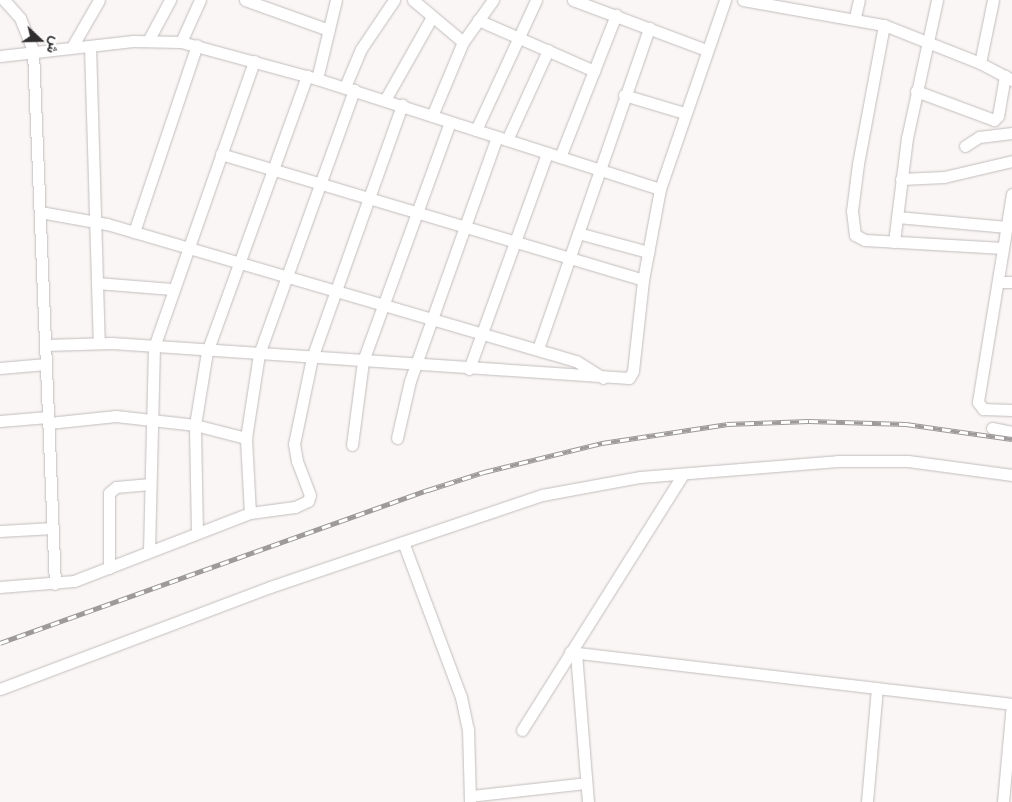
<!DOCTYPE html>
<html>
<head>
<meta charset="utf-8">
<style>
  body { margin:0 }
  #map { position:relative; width:1012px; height:802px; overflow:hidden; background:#faf6f5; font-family:"Roboto Serif",Vazirmatn,serif }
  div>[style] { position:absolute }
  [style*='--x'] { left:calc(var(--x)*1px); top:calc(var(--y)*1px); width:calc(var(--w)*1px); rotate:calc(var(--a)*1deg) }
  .roads { filter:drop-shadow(0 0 1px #c1bdbc) drop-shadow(0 0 1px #c1bdbc) }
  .minor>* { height:11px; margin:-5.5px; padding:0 5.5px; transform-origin:5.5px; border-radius:5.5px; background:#fff }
  .rail>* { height:5px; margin-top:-2.5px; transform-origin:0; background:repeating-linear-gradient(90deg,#fff 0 9px,#9d9a99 0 18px); box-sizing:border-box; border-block:1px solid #9d9a99 }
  span { translate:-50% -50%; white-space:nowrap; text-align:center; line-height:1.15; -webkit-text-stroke:4px #fff; paint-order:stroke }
  .north { position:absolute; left:15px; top:15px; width:50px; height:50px; -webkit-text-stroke:4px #fff; paint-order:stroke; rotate:111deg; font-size:14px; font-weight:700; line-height:20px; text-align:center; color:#2f2d2d }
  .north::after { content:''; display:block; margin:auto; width:18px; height:22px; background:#2f2d2d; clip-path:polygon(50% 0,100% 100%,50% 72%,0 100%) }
</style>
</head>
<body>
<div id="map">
  <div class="roads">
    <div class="minor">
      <i style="--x:4;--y:0;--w:24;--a:48"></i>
      <i style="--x:20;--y:18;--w:35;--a:68"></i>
      <i style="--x:33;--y:51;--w:533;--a:87.64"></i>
      <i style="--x:245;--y:0;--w:89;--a:19.7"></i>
      <i style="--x:413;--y:0;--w:65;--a:40"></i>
      <i style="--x:573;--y:0;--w:142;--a:20.6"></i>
      <i style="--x:743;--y:0;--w:143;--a:10.1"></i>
      <i style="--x:884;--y:25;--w:103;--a:21.6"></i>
      <i style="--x:980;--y:63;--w:36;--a:28"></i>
      <i style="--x:855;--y:17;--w:17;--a:-77"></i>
      <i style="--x:478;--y:20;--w:127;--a:23.7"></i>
      <i style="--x:884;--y:25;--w:141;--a:100.6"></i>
      <i style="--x:858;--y:164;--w:47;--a:97.3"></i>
      <i style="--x:852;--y:211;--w:24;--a:83"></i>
      <i style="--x:855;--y:235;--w:11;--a:27"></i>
      <i style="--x:865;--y:240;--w:138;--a:3.3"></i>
      <i style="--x:148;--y:41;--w:47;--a:-61.8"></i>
      <i style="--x:181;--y:42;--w:46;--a:-65.7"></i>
      <i style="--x:90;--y:46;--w:297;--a:88.3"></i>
      <i style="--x:72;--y:47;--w:54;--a:-60.1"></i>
      <i style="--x:0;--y:56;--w:134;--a:-6.4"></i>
      <i style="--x:133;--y:41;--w:48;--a:1.2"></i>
      <i style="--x:181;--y:42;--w:141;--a:15.2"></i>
      <i style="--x:317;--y:79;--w:360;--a:17.8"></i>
      <i style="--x:980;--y:63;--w:64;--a:-78.3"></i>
      <i style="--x:317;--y:79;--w:81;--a:-76.5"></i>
      <i style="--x:345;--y:87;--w:41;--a:-67.2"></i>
      <i style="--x:361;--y:49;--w:59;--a:-56"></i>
      <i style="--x:916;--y:91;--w:83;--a:20.4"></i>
      <i style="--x:994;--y:120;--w:6;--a:-45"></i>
      <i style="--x:998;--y:116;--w:41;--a:-80.1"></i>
      <i style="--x:624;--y:95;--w:63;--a:16.7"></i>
      <i style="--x:385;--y:100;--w:95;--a:-60.5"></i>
      <i style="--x:432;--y:116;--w:80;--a:-67.3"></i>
      <i style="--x:463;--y:42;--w:52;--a:-54.5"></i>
      <i style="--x:476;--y:130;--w:143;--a:-65.2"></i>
      <i style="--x:507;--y:140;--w:99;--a:-65.5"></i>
      <i style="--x:965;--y:146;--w:17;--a:-33"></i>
      <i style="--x:979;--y:137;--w:33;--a:-7"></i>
      <i style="--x:221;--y:154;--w:440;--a:16.6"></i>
      <i style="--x:560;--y:157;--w:153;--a:-68.5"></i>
      <i style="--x:901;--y:179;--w:43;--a:-2.7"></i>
      <i style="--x:944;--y:177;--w:70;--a:-13.2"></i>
      <i style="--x:1012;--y:194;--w:211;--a:99.3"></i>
      <i style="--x:978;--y:402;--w:9;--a:54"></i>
      <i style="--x:983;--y:409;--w:29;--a:2"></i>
      <i style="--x:40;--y:212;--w:68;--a:10.2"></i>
      <i style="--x:107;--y:224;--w:489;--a:16.3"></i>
      <i style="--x:576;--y:361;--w:32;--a:32"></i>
      <i style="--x:897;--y:217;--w:110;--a:5.2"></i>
      <i style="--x:134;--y:232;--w:197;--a:-71.4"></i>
      <i style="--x:578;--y:233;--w:73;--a:15.2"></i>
      <i style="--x:894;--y:242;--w:105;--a:-82.9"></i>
      <i style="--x:907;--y:138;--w:141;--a:-77.7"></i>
      <i style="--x:998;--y:282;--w:14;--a:0"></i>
      <i style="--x:97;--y:283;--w:75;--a:4.6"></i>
      <i style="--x:45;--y:345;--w:67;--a:-1.7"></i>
      <i style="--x:112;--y:343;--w:518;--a:3.87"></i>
      <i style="--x:629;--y:378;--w:8;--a:-60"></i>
      <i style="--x:633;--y:371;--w:92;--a:-83.7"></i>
      <i style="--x:643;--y:280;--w:93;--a:-79.4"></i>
      <i style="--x:660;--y:189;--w:200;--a:-71"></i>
      <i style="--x:538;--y:349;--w:340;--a:-70.9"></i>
      <i style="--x:0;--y:368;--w:46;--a:-5"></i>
      <i style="--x:469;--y:369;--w:230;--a:-70.1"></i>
      <i style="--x:0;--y:421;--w:48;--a:-4.8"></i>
      <i style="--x:49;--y:423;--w:67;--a:-6"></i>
      <i style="--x:116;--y:416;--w:80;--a:6.5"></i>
      <i style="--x:195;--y:425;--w:53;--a:14.3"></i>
      <i style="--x:992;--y:428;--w:20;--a:11"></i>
      <i style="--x:397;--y:438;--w:58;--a:-77.2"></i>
      <i style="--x:410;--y:381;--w:259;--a:-70.4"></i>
      <i style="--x:352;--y:445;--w:85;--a:-82.5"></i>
      <i style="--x:363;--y:361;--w:254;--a:-70"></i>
      <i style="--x:250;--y:513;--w:75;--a:-93.1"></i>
      <i style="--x:246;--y:438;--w:85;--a:-81.2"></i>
      <i style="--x:259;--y:354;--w:281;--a:-70.2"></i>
      <i style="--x:0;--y:531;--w:53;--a:-3.2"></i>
      <i style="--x:197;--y:533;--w:108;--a:-91.1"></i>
      <i style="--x:195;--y:425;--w:74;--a:-80.7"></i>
      <i style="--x:207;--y:352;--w:294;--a:-70.1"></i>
      <i style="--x:403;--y:542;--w:165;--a:69.5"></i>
      <i style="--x:461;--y:697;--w:33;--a:78"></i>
      <i style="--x:468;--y:729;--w:73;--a:88.4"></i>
      <i style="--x:149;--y:551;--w:204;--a:-88.6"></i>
      <i style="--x:154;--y:347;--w:303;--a:-70.7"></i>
      <i style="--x:109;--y:568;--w:75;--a:-90"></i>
      <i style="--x:109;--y:493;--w:9;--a:-41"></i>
      <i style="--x:116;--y:487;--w:34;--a:-5"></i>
      <i style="--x:0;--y:587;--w:74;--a:-4.6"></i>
      <i style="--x:74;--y:581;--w:189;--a:-21.1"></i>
      <i style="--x:250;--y:513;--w:45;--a:-7.6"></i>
      <i style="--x:295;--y:507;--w:14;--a:-25"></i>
      <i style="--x:308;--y:501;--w:6;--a:-72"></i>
      <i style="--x:310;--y:495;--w:36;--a:-111"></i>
      <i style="--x:297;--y:461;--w:17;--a:-100"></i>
      <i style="--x:294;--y:444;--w:88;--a:-78.2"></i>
      <i style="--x:312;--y:358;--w:269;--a:-70.4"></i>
      <i style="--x:570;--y:652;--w:445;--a:6.7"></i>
      <i style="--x:576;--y:653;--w:149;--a:85.4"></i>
      <i style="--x:0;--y:689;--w:289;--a:-20.7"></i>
      <i style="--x:270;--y:587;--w:287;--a:-18.7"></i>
      <i style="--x:542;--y:495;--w:100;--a:-10.4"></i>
      <i style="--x:640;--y:477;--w:198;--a:-4.6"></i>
      <i style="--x:837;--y:461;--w:71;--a:0"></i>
      <i style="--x:908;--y:461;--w:105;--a:7.7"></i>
      <i style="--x:522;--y:730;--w:302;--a:-57.8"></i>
      <i style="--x:470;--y:796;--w:117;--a:-6.4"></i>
      <i style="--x:867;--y:802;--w:114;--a:-85"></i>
      <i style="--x:1003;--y:802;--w:98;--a:-84.8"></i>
    </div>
  </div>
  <div class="rail">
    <i style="--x:0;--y:643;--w:455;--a:-19.7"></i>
    <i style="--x:428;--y:490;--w:59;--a:-17.8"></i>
    <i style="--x:484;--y:472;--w:122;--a:-13.8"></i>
    <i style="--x:602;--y:443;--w:126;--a:-8.6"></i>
    <i style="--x:727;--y:424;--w:82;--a:-2.1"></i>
    <i style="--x:809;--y:421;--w:97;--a:1.8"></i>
    <i style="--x:906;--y:424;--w:107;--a:8.1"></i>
  </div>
  <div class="north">ش</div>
</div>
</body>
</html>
